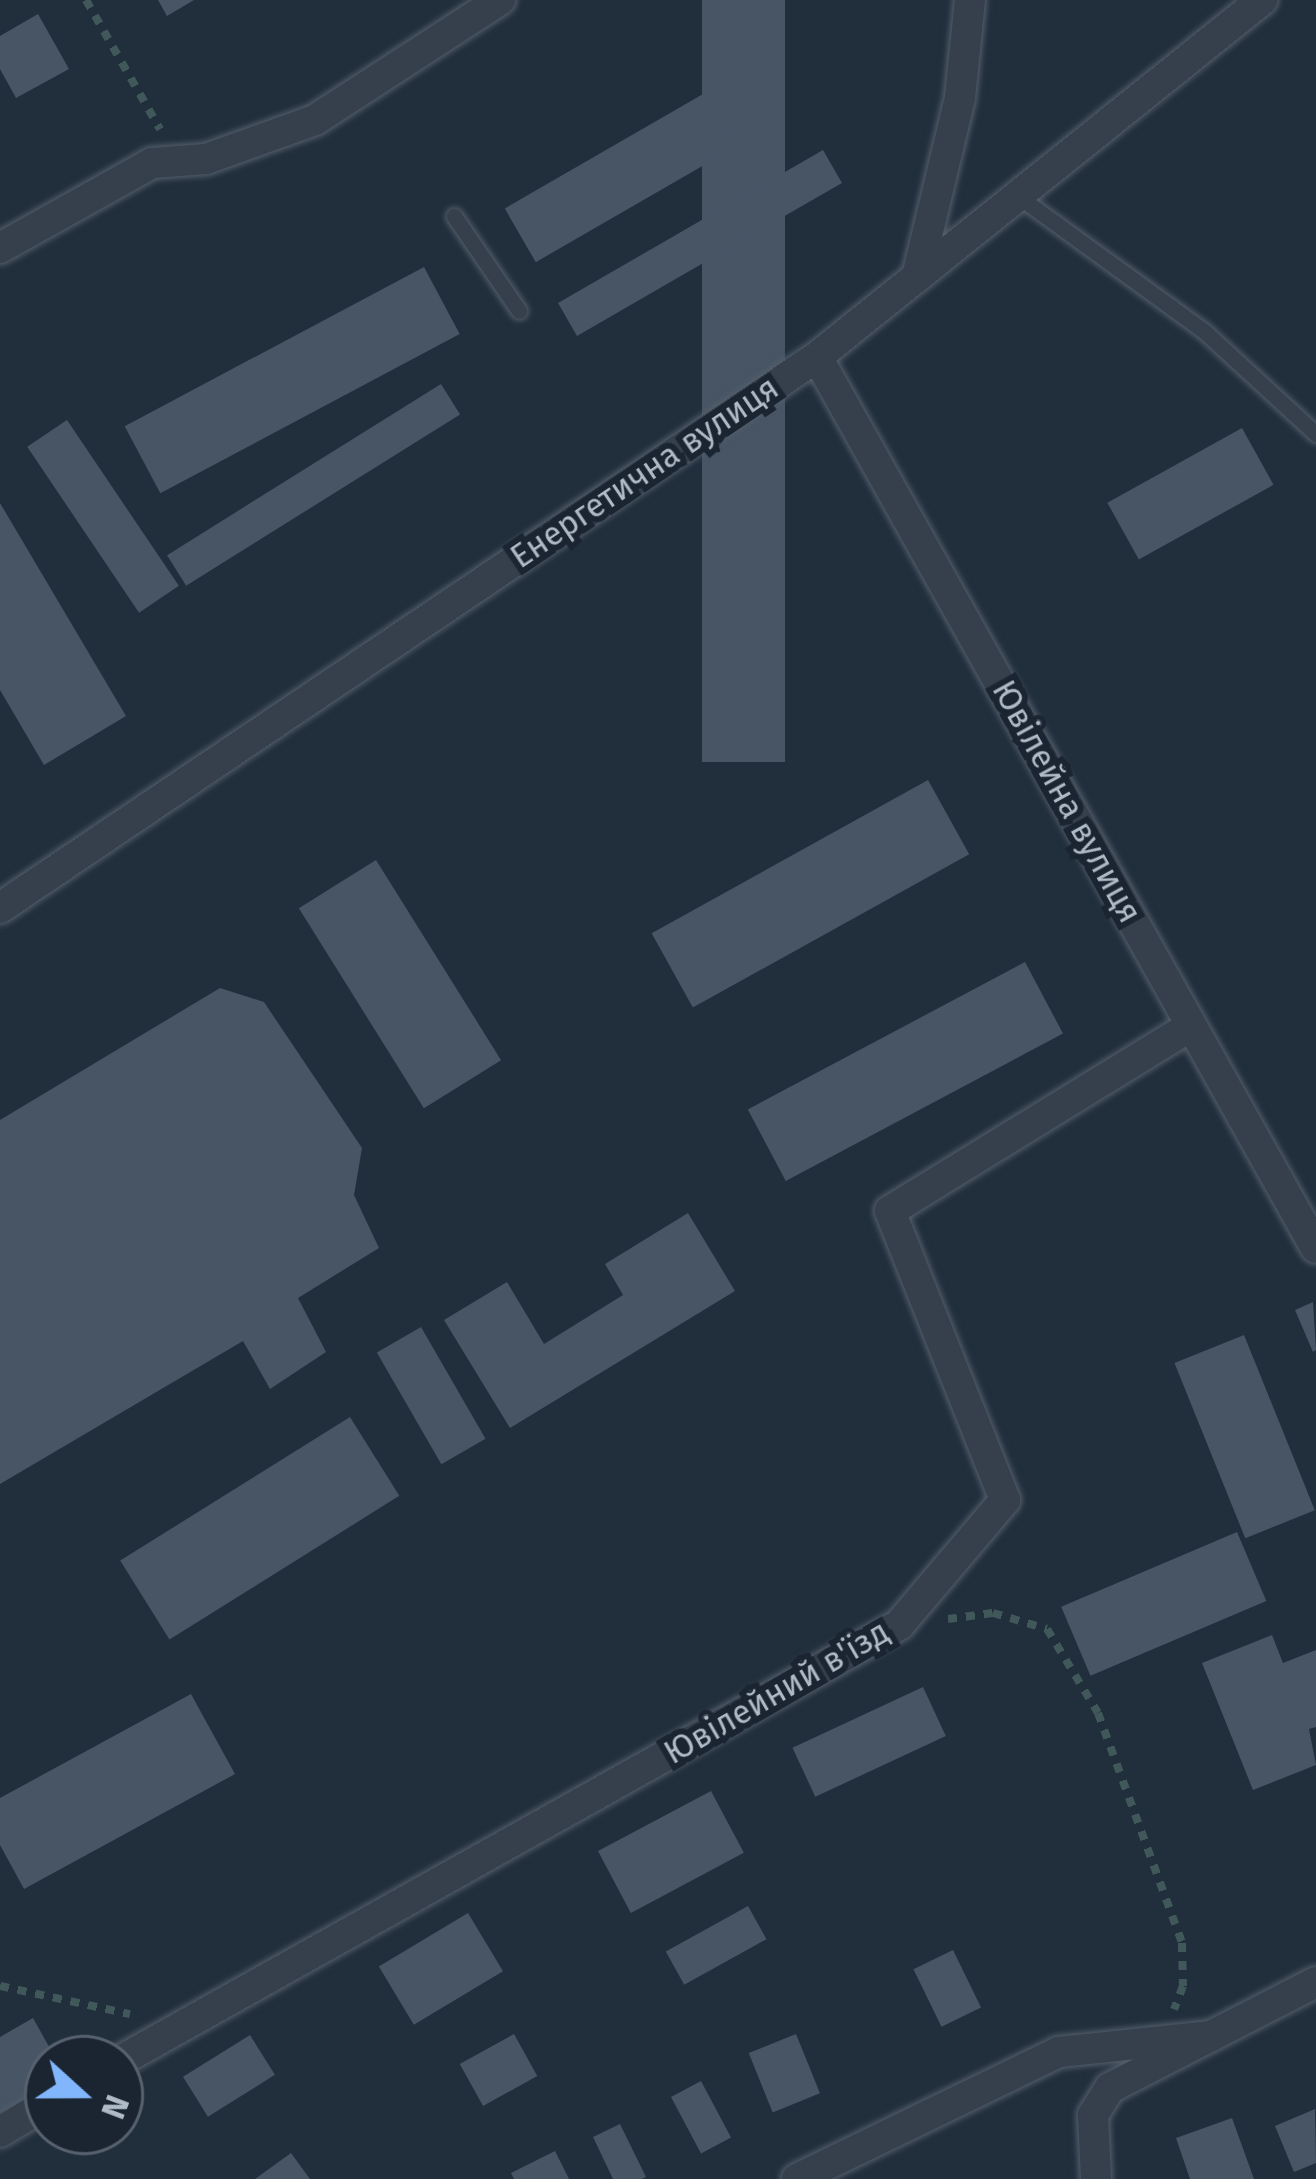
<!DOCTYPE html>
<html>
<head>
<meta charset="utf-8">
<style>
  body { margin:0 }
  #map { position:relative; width:1316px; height:2179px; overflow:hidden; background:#212e3c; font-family:"Fira Sans",sans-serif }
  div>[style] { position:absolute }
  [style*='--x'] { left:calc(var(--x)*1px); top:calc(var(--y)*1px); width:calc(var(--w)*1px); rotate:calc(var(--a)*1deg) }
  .building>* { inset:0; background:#475565; transform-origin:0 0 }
  .path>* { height:8px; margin-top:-4px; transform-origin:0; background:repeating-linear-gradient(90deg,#41585a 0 9px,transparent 0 18px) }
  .roads { filter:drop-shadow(0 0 3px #535e6a) drop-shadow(0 0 3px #535e6a) }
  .service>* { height:15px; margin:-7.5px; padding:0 7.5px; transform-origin:7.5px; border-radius:7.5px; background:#35404c }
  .minor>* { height:30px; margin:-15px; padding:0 15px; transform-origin:15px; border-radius:15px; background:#35404c }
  span { translate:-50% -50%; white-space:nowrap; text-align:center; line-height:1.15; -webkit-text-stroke:12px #1a2531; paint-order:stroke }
  .street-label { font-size:33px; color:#b0bbc8 }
  .north { position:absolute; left:24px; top:2035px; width:120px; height:120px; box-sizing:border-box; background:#1a2531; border:3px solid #56616d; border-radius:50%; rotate:111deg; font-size:33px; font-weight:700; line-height:48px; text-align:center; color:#b0bbc8 }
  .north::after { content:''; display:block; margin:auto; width:42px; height:54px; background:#81b6fc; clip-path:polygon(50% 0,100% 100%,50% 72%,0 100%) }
</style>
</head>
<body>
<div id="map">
  <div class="building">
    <i style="clip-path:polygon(158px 0,194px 0,167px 16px)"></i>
    <i style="left:702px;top:0;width:83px;height:762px"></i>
    <i style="clip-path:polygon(38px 14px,69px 69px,16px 98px,0 69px,0 36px)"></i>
    <i style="left:710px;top:90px;width:62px;height:237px;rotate:60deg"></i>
    <i style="left:823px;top:150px;width:38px;height:306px;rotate:60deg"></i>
    <i style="left:424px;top:267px;width:76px;height:339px;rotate:62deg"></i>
    <i style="left:441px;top:384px;width:36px;height:323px;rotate:58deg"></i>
    <i style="left:67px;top:420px;width:200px;height:48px;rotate:56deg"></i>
    <i style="left:1242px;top:428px;width:65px;height:154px;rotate:61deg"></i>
    <i style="clip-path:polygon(0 503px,126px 716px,44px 765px,0 690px)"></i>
    <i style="left:928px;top:780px;width:85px;height:316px;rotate:61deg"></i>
    <i style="left:376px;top:860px;width:236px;height:91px;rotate:58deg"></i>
    <i style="left:1025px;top:962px;width:81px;height:314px;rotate:62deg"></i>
    <i style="clip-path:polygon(220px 988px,264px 1002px,362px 1148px,354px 1195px,379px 1248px,298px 1298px,326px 1352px,270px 1389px,243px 1341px,0 1484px,0 1120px)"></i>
    <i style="clip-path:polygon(688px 1213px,735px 1291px,510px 1428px,444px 1320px,507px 1282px,544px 1344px,623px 1295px,605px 1264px)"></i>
    <i style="clip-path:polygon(1313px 1302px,1316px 1350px,1313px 1352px,1295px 1310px)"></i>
    <i style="left:421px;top:1327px;width:129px;height:51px;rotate:60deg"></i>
    <i style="left:1244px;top:1335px;width:189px;height:75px;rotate:68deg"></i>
    <i style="left:350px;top:1417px;width:93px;height:271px;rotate:58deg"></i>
    <i style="left:1237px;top:1532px;width:75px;height:191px;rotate:67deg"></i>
    <i style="clip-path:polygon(1272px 1635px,1283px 1663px,1316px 1650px,1316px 1727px,1309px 1729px,1316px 1765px,1253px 1790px,1202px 1663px)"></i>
    <i style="left:923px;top:1687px;width:54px;height:144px;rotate:65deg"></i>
    <i style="clip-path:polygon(191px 1694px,235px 1774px,24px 1889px,0 1845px,0 1798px)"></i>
    <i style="left:711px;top:1791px;width:70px;height:128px;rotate:62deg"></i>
    <i style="left:748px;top:1906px;width:38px;height:94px;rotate:61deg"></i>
    <i style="left:468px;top:1913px;width:68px;height:104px;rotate:59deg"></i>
    <i style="left:953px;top:1950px;width:64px;height:44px;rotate:64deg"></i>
    <i style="clip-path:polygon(33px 2018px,56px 2059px,48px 2059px,48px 2086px,0 2113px,0 2037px)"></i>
    <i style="left:514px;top:2034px;width:48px;height:62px;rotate:61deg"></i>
    <i style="left:796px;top:2034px;width:64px;height:51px;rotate:68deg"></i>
    <i style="left:250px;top:2035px;width:47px;height:79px;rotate:58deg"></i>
    <i style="left:701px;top:2081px;width:64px;height:34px;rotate:62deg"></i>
    <i style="clip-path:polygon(1315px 2109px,1316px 2163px,1294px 2172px,1275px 2126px)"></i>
    <i style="clip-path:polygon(1232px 2118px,1254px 2179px,1190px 2179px,1176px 2138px)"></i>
    <i style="clip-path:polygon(620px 2124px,646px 2177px,642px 2179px,613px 2179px,593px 2137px)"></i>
    <i style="clip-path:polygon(555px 2151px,569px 2179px,514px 2179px,511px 2173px)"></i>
    <i style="clip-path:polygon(291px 2153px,310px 2179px,255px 2179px)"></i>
  </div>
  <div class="path">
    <i style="--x:86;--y:0;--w:149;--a:60.2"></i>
    <i style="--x:948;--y:1619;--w:45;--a:-7.6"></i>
    <i style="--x:993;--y:1613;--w:56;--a:16.5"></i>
    <i style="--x:1047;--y:1629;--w:98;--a:58.7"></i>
    <i style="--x:1098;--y:1713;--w:245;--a:69.9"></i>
    <i style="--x:1182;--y:1943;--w:43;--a:88.7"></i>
    <i style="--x:1183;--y:1986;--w:25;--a:111"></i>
    <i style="--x:0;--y:1986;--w:133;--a:12.2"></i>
  </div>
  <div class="roads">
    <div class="service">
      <i style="--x:1018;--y:196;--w:231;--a:36"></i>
      <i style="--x:1205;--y:332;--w:151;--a:42.6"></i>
      <i style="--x:454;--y:216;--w:115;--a:55.6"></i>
    </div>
    <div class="minor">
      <i style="--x:0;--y:248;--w:174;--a:-29.2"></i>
      <i style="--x:152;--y:163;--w:54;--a:-4.2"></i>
      <i style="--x:206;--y:159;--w:116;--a:-19.7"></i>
      <i style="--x:315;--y:120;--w:221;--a:-33"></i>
      <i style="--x:917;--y:277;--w:184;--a:-76.5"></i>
      <i style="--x:960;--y:98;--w:99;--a:-84.2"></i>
      <i style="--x:817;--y:357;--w:1021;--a:60.75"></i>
      <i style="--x:0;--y:908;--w:985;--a:-34"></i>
      <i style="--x:817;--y:357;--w:571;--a:-38.74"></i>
      <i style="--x:120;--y:2061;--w:893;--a:-29.24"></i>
      <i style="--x:899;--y:1625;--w:164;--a:-49.7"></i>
      <i style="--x:1005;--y:1500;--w:311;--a:-111.7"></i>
      <i style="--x:890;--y:1211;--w:353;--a:-31.6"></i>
      <i style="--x:0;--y:2132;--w:56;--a:-31.1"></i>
      <i style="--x:797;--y:2179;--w:291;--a:-25.9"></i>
      <i style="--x:1059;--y:2052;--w:153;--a:-6"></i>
      <i style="--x:1096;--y:2179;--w:64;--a:-92.7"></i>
      <i style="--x:1093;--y:2115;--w:32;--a:-58"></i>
      <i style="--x:1110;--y:2088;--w:232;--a:-27.2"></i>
    </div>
  </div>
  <div class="street-label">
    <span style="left:645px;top:473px;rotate:-34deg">Енергетична вулиця</span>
    <span style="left:1066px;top:802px;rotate:61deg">Ювілейна вулиця</span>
    <span style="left:777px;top:1693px;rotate:-30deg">Ювілейний в'їзд</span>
  </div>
  <div class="north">N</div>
</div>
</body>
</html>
